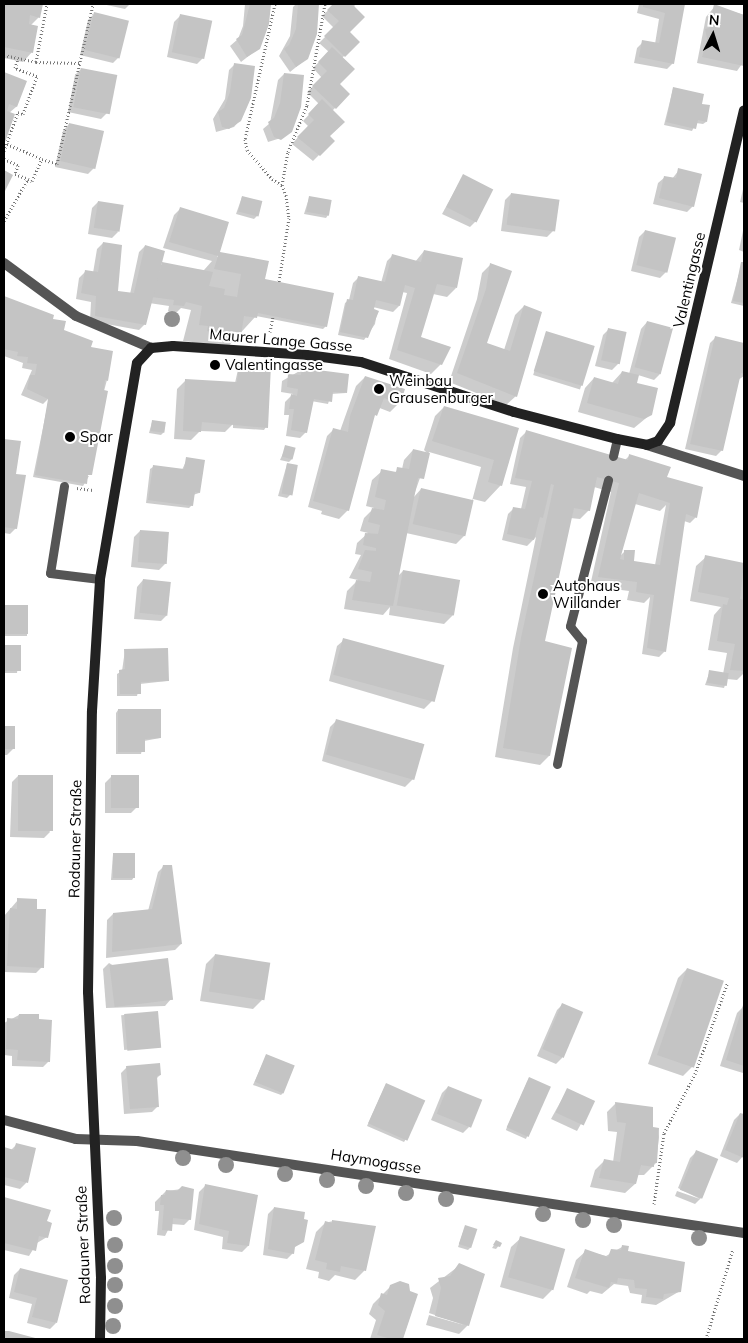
<!DOCTYPE html>
<html>
<head>
<meta charset="utf-8">
<style>
  body { margin:0 }
  #map { position:relative; width:748px; height:1343px; overflow:hidden; background:#fff; font-family:Mulish,sans-serif }
  div>[style] { position:absolute }
  [style*='--x'] { left:calc(var(--x)*1px); top:calc(var(--y)*1px); width:calc(var(--w)*1px); rotate:calc(var(--a)*1deg) }
  .shadow>* { inset:0; background:#0003; transform-origin:0 0 }
  .building>* { inset:0; background:#c4c4c4; transform-origin:0 0 }
  .path>* { height:3px; margin-top:-1.5px; transform-origin:0; background:repeating-linear-gradient(90deg,#777 0 1px,transparent 0 3.5px) }
  .service>* { height:9px; margin:-4.5px; padding:0 4.5px; transform-origin:4.5px; border-radius:4.5px; background:#555 }
  .minor>* { height:10px; margin:-5px; padding:0 5px; transform-origin:5px; border-radius:5px; background:#555 }
  .secondary>* { height:10px; margin:-5px; padding:0 5px; transform-origin:5px; border-radius:5px; background:#222 }
  .trees>* { width:16px; height:16px; margin:-8px; border-radius:50%; background:#8f8f8f }
  .dots>* { width:14px; height:14px; translate:-50% -50%; box-sizing:border-box; border:2px solid #fff; border-radius:50% }
  span { translate:-50% -50%; white-space:nowrap; text-align:center; line-height:1.15; -webkit-text-stroke:4px #fff; paint-order:stroke }
  .street-label { font-size:15px; color:#000 }
  .poi-label { font-size:15px; color:#000 }
  .left { translate:0 -50%; text-align:left }
  .frame { position:absolute; inset:0; border:5px solid #000; pointer-events:none }
  .north { position:absolute; left:688px; top:10px; width:50px; height:50px; -webkit-text-stroke:4px #fff; paint-order:stroke; rotate:5deg; font-size:14px; font-weight:700; line-height:20px; text-align:center; color:#000 }
  .north::after { content:''; display:block; margin:auto; width:18px; height:22px; background:#000; clip-path:polygon(50% 0,100% 100%,50% 72%,0 100%) }
</style>
</head>
<body>
<div id="map">
  <div class="shadow">
    <i style="clip-path:polygon(4px 4px,41px 4px,39px 17px,30px 26px,32px 52px,23px 62px,4px 58px)"></i>
    <i style="clip-path:polygon(102px 4px,130px 4px,125px 9px)"></i>
    <i style="clip-path:polygon(245px 4px,270px 4px,268px 24px,259px 48px,241px 62px,230px 46px,238px 39px,243px 26px)"></i>
    <i style="clip-path:polygon(296px 4px,318px 4px,316px 34px,306px 59px,290px 72px,279px 56px,290px 36px,293px 7px)"></i>
    <i style="clip-path:polygon(335px 4px,355px 4px,348px 32px,358px 42px,342px 58px,339px 84px,349px 94px,332px 111px,328px 136px,333px 141px,313px 161px,292px 144px,308px 126px,303px 121px,319px 104px,307px 92px,322px 78px,313px 68px,329px 52px,319px 43px,334px 28px,322px 16px)"></i>
    <i style="clip-path:polygon(639px 4px,684px 4px,673px 63px,667px 69px,634px 63px,637px 48px,643px 42px,655px 44px,659px 19px,637px 13px)"></i>
    <i style="clip-path:polygon(715px 6px,744px 15px,744px 61px,737px 71px,697px 63px,706px 17px)"></i>
    <i style="clip-path:polygon(94px 14px,119px 57px,113px 63px,80px 55px,88px 20px)"></i>
    <i style="clip-path:polygon(180px 16px,203px 58px,197px 64px,167px 57px,174px 22px)"></i>
    <i style="clip-path:polygon(235px 64px,240px 120px,234px 127px,216px 132px,213px 119px,225px 99px,229px 70px)"></i>
    <i style="clip-path:polygon(81px 69px,107px 113px,101px 119px,68px 112px,75px 75px)"></i>
    <i style="clip-path:polygon(4px 74px,25px 82px,16px 107px,9px 113px,14px 115px,4px 141px)"></i>
    <i style="clip-path:polygon(284px 74px,284px 137px,268px 142px,263px 129px,270px 123px,278px 80px)"></i>
    <i style="clip-path:polygon(673px 89px,701px 105px,706px 122px,703px 124px,696px 123px,692px 131px,664px 125px)"></i>
    <i style="clip-path:polygon(69px 124px,94px 168px,88px 174px,55px 167px,63px 131px)"></i>
    <i style="clip-path:polygon(679px 170px,693px 206px,687px 212px,653px 204px,658px 183px,665px 177px,672px 179px)"></i>
    <i style="clip-path:polygon(463px 176px,476px 221px,470px 227px,442px 214px)"></i>
    <i style="clip-path:polygon(744px 185px,744px 203px,740px 202px)"></i>
    <i style="clip-path:polygon(511px 194px,553px 231px,547px 237px,501px 231px,505px 200px)"></i>
    <i style="clip-path:polygon(242px 197px,257px 216px,254px 219px,236px 214px)"></i>
    <i style="clip-path:polygon(309px 198px,328px 215px,326px 218px,304px 214px)"></i>
    <i style="clip-path:polygon(98px 202px,118px 232px,112px 238px,88px 234px,92px 208px)"></i>
    <i style="clip-path:polygon(180px 209px,227px 223px,217px 257px,220px 254px,264px 280px,326px 326px,323px 329px,256px 316px,224px 351px,191px 347px,192px 342px,183px 341px,191px 310px,181px 308px,177px 312px,168px 311px,169px 306px,149px 303px,145px 324px,139px 330px,90px 321px,91px 302px,76px 299px,79px 278px,85px 272px,93px 273px,97px 249px,103px 243px,117px 292px,130px 294px,139px 252px,145px 246px,159px 267px,204px 270px,212px 261px,163px 248px,174px 215px)"></i>
    <i style="clip-path:polygon(744px 226px,744px 252px,739px 250px)"></i>
    <i style="clip-path:polygon(645px 231px,666px 272px,660px 278px,631px 271px,639px 237px)"></i>
    <i style="clip-path:polygon(424px 251px,456px 288px,447px 297px,433px 294px,420px 338px,441px 364px,431px 374px,389px 359px,407px 293px,402px 292px,399px 306px,393px 312px,373px 307px,373px 310px,377px 312px,375px 324px,364px 340px,338px 335px,345px 303px,349px 300px,353px 283px,359px 277px,381px 283px,387px 261px,393px 255px,415px 262px)"></i>
    <i style="clip-path:polygon(742px 263px,744px 264px,744px 306px,731px 303px)"></i>
    <i style="clip-path:polygon(491px 264px,486px 344px,504px 350px,515px 315px,524px 306px,516px 396px,506px 405px,449px 382px,477px 299px,482px 273px)"></i>
    <i style="clip-path:polygon(4px 297px,52px 320px,62px 334px,89px 348px,107px 380px,81px 475px,89px 476px,83px 486px,33px 477px,49px 398px,43px 404px,21px 395px,32px 370px,22px 368px,23px 363px,4px 356px)"></i>
    <i style="clip-path:polygon(647px 322px,660px 374px,654px 380px,638px 375px,636px 383px,651px 414px,634px 428px,578px 412px,585px 388px,594px 378px,612px 383px,622px 372px,629px 374px,641px 329px)"></i>
    <i style="clip-path:polygon(609px 329px,618px 364px,612px 370px,595px 366px,603px 335px)"></i>
    <i style="left:546px;top:333px;width:49px;height:44px;rotate:17deg"></i>
    <i style="clip-path:polygon(716px 337px,744px 344px,744px 376px,738px 380px,722px 450px,716px 456px,685px 449px,710px 343px)"></i>
    <i style="clip-path:polygon(239px 365px,266px 427px,264px 430px,233px 428px,233px 424px,225px 432px,200px 431px,191px 440px,174px 439px,177px 389px,186px 380px,235px 383px)"></i>
    <i style="clip-path:polygon(303px 369px,346px 393px,331px 394px,328px 404px,311px 401px,306px 432px,300px 438px,286px 436px,289px 415px,284px 415px,285px 402px,293px 394px,281px 392px,282px 381px)"></i>
    <i style="clip-path:polygon(365px 377px,399px 403px,390px 412px,377px 407px,373px 414px,348px 510px,339px 519px,321px 514px,322px 511px,308px 507px,327px 436px,333px 430px,340px 431px,356px 386px)"></i>
    <i style="clip-path:polygon(evenodd,444px 407px,504px 425px,501px 485px,485px 502px,473px 499px,465px 535px,456px 544px,406px 533px,397px 577px,403px 571px,453px 615px,444px 624px,389px 615px,390px 607px,383px 615px,344px 609px,347px 591px,358px 580px,349px 578px,361px 555px,355px 554px,357px 543px,368px 533px,360px 531px,364px 518px,374px 508px,366px 506px,372px 480px,382px 471px,393px 473px,402px 469px,404px 460px,413px 450px,428px 454px,424px 450px,435px 416px,444px 407px,429px 452px,481px 467px,472px 501px,421px 489px,413px 498px,429px 452px)"></i>
    <i style="clip-path:polygon(152px 422px,164px 432px,161px 435px,149px 433px)"></i>
    <i style="clip-path:polygon(evenodd,526px 432px,624px 461px,630px 455px,665px 478px,696px 517px,690px 523px,684px 521px,665px 651px,659px 657px,642px 654px,650px 597px,644px 603px,627px 600px,629px 591px,590px 586px,611px 492px,594px 487px,589px 510px,580px 519px,570px 518px,543px 642px,549px 756px,540px 765px,495px 757px,513px 648px,536px 537px,527px 546px,502px 540px,508px 514px,514px 508px,521px 509px,526px 487px,510px 484px,520px 438px,526px 432px,635px 504px,660px 511px,666px 505px,655px 565px,633px 562px,625px 551px,619px 557px,635px 504px)"></i>
    <i style="clip-path:polygon(4px 440px,20px 442px,15px 475px,16px 528px,10px 534px,4px 533px)"></i>
    <i style="clip-path:polygon(286px 447px,292px 459px,289px 462px,280px 460px)"></i>
    <i style="clip-path:polygon(187px 459px,199px 493px,193px 495px,192px 505px,189px 508px,146px 503px,150px 469px,153px 467px,182px 470px)"></i>
    <i style="clip-path:polygon(287px 464px,290px 495px,287px 498px,278px 496px)"></i>
    <i style="clip-path:polygon(140px 531px,165px 564px,159px 570px,131px 567px,134px 537px)"></i>
    <i style="clip-path:polygon(706px 557px,744px 564px,744px 673px,737px 680px,727px 679px,724px 688px,705px 685px,710px 671px,723px 674px,727px 653px,708px 650px,714px 615px,721px 607px,690px 601px,696px 566px)"></i>
    <i style="clip-path:polygon(143px 580px,167px 615px,161px 621px,134px 619px,137px 587px)"></i>
    <i style="left:4px;top:606px;width:23px;height:30px"></i>
    <i style="clip-path:polygon(344px 640px,443px 666px,433px 700px,424px 709px,329px 681px,337px 646px)"></i>
    <i style="clip-path:polygon(4px 647px,20px 647px,17px 673px,4px 673px)"></i>
    <i style="clip-path:polygon(125px 650px,167px 681px,140px 684px,137px 696px,117px 696px,117px 674px,122px 671px)"></i>
    <i style="clip-path:polygon(118px 710px,160px 738px,144px 741px,141px 754px,116px 754px,116px 713px)"></i>
    <i style="clip-path:polygon(336px 721px,423px 744px,414px 778px,405px 787px,322px 761px,330px 727px)"></i>
    <i style="clip-path:polygon(4px 727px,14px 727px,13px 749px,7px 755px,4px 755px)"></i>
    <i style="clip-path:polygon(18px 776px,50px 832px,44px 838px,10px 837px,12px 782px)"></i>
    <i style="clip-path:polygon(111px 777px,137px 807px,131px 813px,105px 813px,105px 783px)"></i>
    <i style="clip-path:polygon(113px 854px,134px 877px,132px 880px,111px 880px)"></i>
    <i style="clip-path:polygon(164px 866px,181px 944px,175px 950px,106px 958px,107px 920px,113px 914px,148px 911px,158px 872px)"></i>
    <i style="clip-path:polygon(18px 900px,42px 967px,36px 973px,4px 972px,4px 916px)"></i>
    <i style="clip-path:polygon(215px 955px,262px 1000px,253px 1009px,200px 1001px,206px 964px)"></i>
    <i style="clip-path:polygon(109px 963px,171px 999px,165px 1006px,106px 1008px,103px 969px)"></i>
    <i style="clip-path:polygon(687px 969px,692px 1067px,683px 1076px,648px 1064px,678px 978px)"></i>
    <i style="clip-path:polygon(563px 1004px,562px 1058px,556px 1064px,537px 1056px,557px 1010px)"></i>
    <i style="clip-path:polygon(743px 1007px,744px 1072px,743px 1073px,720px 1066px,737px 1013px)"></i>
    <i style="left:157px;top:1012px;width:35px;height:36px;rotate:85deg"></i>
    <i style="clip-path:polygon(19px 1015px,49px 1061px,43px 1067px,12px 1066px,12px 1056px,4px 1055px,4px 1023px)"></i>
    <i style="clip-path:polygon(266px 1056px,283px 1093px,281px 1095px,253px 1085px)"></i>
    <i style="clip-path:polygon(127px 1067px,160px 1075px,156px 1079px,158px 1106px,152px 1112px,124px 1114px,121px 1073px)"></i>
    <i style="left:529px;top:1078px;width:22px;height:57px;rotate:24deg"></i>
    <i style="clip-path:polygon(386px 1084px,406px 1139px,404px 1142px,367px 1126px)"></i>
    <i style="clip-path:polygon(448px 1087px,469px 1127px,463px 1133px,431px 1120px,442px 1093px)"></i>
    <i style="clip-path:polygon(567px 1090px,594px 1101px,577px 1131px,551px 1119px)"></i>
    <i style="clip-path:polygon(616px 1103px,652px 1128px,658px 1129px,659px 1137px,656px 1163px,644px 1175px,637px 1175px,635px 1184px,625px 1193px,590px 1187px,595px 1170px,604px 1161px,613px 1162px,617px 1132px,608px 1131px,607px 1112px)"></i>
    <i style="clip-path:polygon(740px 1114px,744px 1116px,744px 1155px,737px 1163px,720px 1156px,734px 1120px)"></i>
    <i style="clip-path:polygon(16px 1145px,35px 1149px,26px 1183px,20px 1189px,4px 1185px,4px 1148px,11px 1150px)"></i>
    <i style="clip-path:polygon(696px 1152px,701px 1198px,695px 1204px,675px 1196px,677px 1191px,700px 1199px,678px 1188px,690px 1158px)"></i>
    <i style="clip-path:polygon(205px 1186px,257px 1196px,248px 1246px,242px 1252px,222px 1249px,223px 1237px,194px 1230px,199px 1192px)"></i>
    <i style="clip-path:polygon(190px 1188px,190px 1219px,184px 1225px,171px 1224px,165px 1236px,157px 1235px,159px 1211px,155px 1211px,155px 1202px,166px 1191px)"></i>
    <i style="clip-path:polygon(4px 1199px,49px 1211px,45px 1221px,47px 1237px,37px 1243px,29px 1256px,4px 1250px)"></i>
    <i style="clip-path:polygon(274px 1208px,303px 1241px,289px 1249px,293px 1253px,287px 1259px,263px 1255px,268px 1214px)"></i>
    <i style="clip-path:polygon(333px 1221px,374px 1227px,364px 1271px,355px 1280px,335px 1275px,329px 1281px,318px 1278px,319px 1272px,306px 1269px,316px 1232px,325px 1223px)"></i>
    <i style="clip-path:polygon(465px 1227px,471px 1247px,468px 1250px,458px 1247px)"></i>
    <i style="clip-path:polygon(521px 1238px,552px 1290px,543px 1299px,500px 1287px,511px 1247px)"></i>
    <i style="clip-path:polygon(496px 1242px,500px 1244px,496px 1249px,492px 1248px)"></i>
    <i style="clip-path:polygon(622px 1247px,627px 1252px,680px 1291px,656px 1305px,641px 1303px,642px 1295px,630px 1293px,628px 1286px,614px 1284px,602px 1294px,590px 1291px,587px 1294px,567px 1287px,576px 1260px,586px 1251px,606px 1256px)"></i>
    <i style="clip-path:polygon(460px 1265px,468px 1325px,459px 1334px,426px 1325px,429px 1315px,464px 1325px,429px 1313px,433px 1298px,430px 1288px)"></i>
    <i style="clip-path:polygon(20px 1269px,56px 1323px,50px 1329px,27px 1323px,32px 1304px,9px 1298px,14px 1275px)"></i>
    <i style="clip-path:polygon(391px 1286px,416px 1295px,401px 1339px,370px 1339px,376px 1320px,369px 1314px,373px 1304px)"></i>
  </div>
  <div class="building">
    <i style="clip-path:polygon(4px 4px,43px 4px,40px 18px,30px 15px,29px 24px,38px 26px,33px 53px,4px 47px)"></i>
    <i style="clip-path:polygon(250px 4px,271px 4px,269px 24px,260px 49px,247px 57px,236px 39px,242px 35px)"></i>
    <i style="clip-path:polygon(298px 4px,319px 4px,317px 34px,308px 59px,296px 67px,284px 49px,289px 45px,296px 29px)"></i>
    <i style="clip-path:polygon(333px 4px,352px 4px,365px 17px,350px 32px,360px 42px,345px 57px,324px 36px,339px 21px,327px 10px)"></i>
    <i style="clip-path:polygon(643px 4px,685px 4px,674px 64px,639px 57px,642px 40px,659px 43px,665px 13px,643px 7px)"></i>
    <i style="clip-path:polygon(714px 4px,744px 15px,744px 66px,702px 57px,707px 39px,705px 29px,709px 28px)"></i>
    <i style="left:94px;top:12px;width:36px;height:39px;rotate:14deg"></i>
    <i style="left:180px;top:14px;width:33px;height:39px;rotate:12deg"></i>
    <i style="clip-path:polygon(332px 47px,355px 69px,340px 84px,350px 94px,336px 109px,312px 86px,327px 71px,318px 62px)"></i>
    <i style="clip-path:polygon(234px 63px,255px 66px,251px 98px,241px 121px,229px 129px,222px 127px,218px 112px,224px 108px,230px 92px)"></i>
    <i style="left:81px;top:68px;width:37px;height:40px;rotate:11deg"></i>
    <i style="clip-path:polygon(4px 72px,27px 81px,17px 107px,9px 104px,7px 111px,15px 114px,4px 145px)"></i>
    <i style="clip-path:polygon(284px 73px,304px 75px,301px 107px,292px 132px,281px 140px,274px 137px,268px 122px,274px 118px,280px 103px)"></i>
    <i style="clip-path:polygon(673px 87px,704px 94px,702px 104px,710px 105px,707px 122px,698px 120px,696px 129px,666px 122px)"></i>
    <i style="clip-path:polygon(322px 99px,345px 122px,330px 136px,335px 141px,320px 156px,297px 137px,314px 120px,308px 114px)"></i>
    <i style="left:69px;top:123px;width:36px;height:39px;rotate:13deg"></i>
    <i style="clip-path:polygon(678px 168px,702px 174px,694px 207px,659px 198px,664px 176px,676px 178px)"></i>
    <i style="clip-path:polygon(4px 170px,13px 175px,4px 193px)"></i>
    <i style="left:463px;top:174px;width:34px;height:37px;rotate:27deg"></i>
    <i style="left:511px;top:193px;width:49px;height:32px;rotate:8deg"></i>
    <i style="left:242px;top:196px;width:21px;height:16px;rotate:14deg"></i>
    <i style="left:309px;top:196px;width:23px;height:16px;rotate:10deg"></i>
    <i style="left:98px;top:201px;width:26px;height:27px;rotate:9deg"></i>
    <i style="clip-path:polygon(180px 207px,229px 222px,220px 252px,269px 261px,265px 279px,334px 293px,327px 327px,258px 313px,257px 318px,244px 316px,241px 335px,207px 331px,208px 326px,199px 325px,202px 306px,186px 302px,184px 306px,173px 305px,174px 300px,152px 297px,162px 262px,213px 272px,209px 286px,225px 289px,224px 295px,237px 297px,241px 274px,214px 269px,218px 256px,169px 242px)"></i>
    <i style="left:645px;top:230px;width:32px;height:36px;rotate:14deg"></i>
    <i style="clip-path:polygon(103px 242px,122px 245px,118px 291px,134px 293px,145px 245px,165px 251px,146px 325px,95px 316px,96px 296px,81px 293px,85px 270px,98px 272px)"></i>
    <i style="clip-path:polygon(424px 250px,463px 258px,457px 288px,437px 284px,421px 337px,451px 347px,442px 365px,397px 350px,415px 288px,405px 285px,400px 306px,376px 300px,374px 309px,379px 311px,368px 338px,340px 332px,347px 299px,353px 300px,358px 276px,385px 282px,392px 254px,421px 262px)"></i>
    <i style="clip-path:polygon(741px 262px,744px 262px,744px 303px,733px 301px)"></i>
    <i style="clip-path:polygon(490px 263px,512px 271px,487px 343px,510px 351px,524px 305px,542px 312px,517px 397px,457px 373px,486px 289px)"></i>
    <i style="clip-path:polygon(4px 296px,54px 315px,53px 319px,66px 321px,64px 330px,93px 341px,91px 347px,113px 351px,108px 381px,105px 380px,104px 390px,108px 391px,92px 475px,88px 475px,87px 484px,35px 475px,48px 399px,27px 389px,30px 375px,35px 375px,37px 364px,27px 363px,28px 357px,17px 356px,18px 352px,4px 349px)"></i>
    <i style="left:647px;top:321px;width:27px;height:48px;rotate:15deg"></i>
    <i style="left:608px;top:328px;width:19px;height:33px;rotate:12deg"></i>
    <i style="left:546px;top:331px;width:51px;height:42px;rotate:17deg"></i>
    <i style="clip-path:polygon(715px 336px,744px 343px,744px 374px,741px 373px,723px 451px,690px 444px)"></i>
    <i style="clip-path:polygon(239px 363px,271px 365px,268px 428px,202px 422px,201px 432px,183px 431px,185px 379px,237px 382px)"></i>
    <i style="clip-path:polygon(302px 368px,349px 374px,347px 393px,333px 392px,332px 402px,314px 399px,307px 433px,291px 430px,294px 409px,289px 409px,291px 394px,297px 396px,298px 389px,287px 387px,288px 374px,301px 375px)"></i>
    <i style="clip-path:polygon(622px 371px,639px 375px,637px 383px,658px 388px,652px 415px,644px 419px,587px 403px,594px 377px,618px 384px)"></i>
    <i style="clip-path:polygon(365px 376px,405px 389px,400px 404px,384px 398px,377px 416px,375px 415px,349px 511px,313px 501px,333px 428px,348px 432px,350px 416px)"></i>
    <i style="clip-path:polygon(444px 406px,519px 428px,502px 486px,488px 482px,494px 460px,432px 441px)"></i>
    <i style="left:152px;top:420px;width:14px;height:11px;rotate:8deg"></i>
    <i style="clip-path:polygon(evenodd,526px 430px,628px 460px,629px 454px,671px 467px,667px 477px,703px 487px,697px 518px,686px 514px,666px 652px,647px 648px,654px 595px,636px 592px,637px 582px,598px 577px,619px 483px,597px 477px,590px 511px,574px 508px,545px 641px,572px 648px,550px 756px,503px 748px,521px 638px,554px 485px,551px 484px,543px 518px,540px 517px,534px 540px,507px 534px,513px 507px,525px 509px,532px 481px,515px 478px,526px 430px,639px 493px,670px 503px,660px 565px,634px 561px,635px 550px,624px 550px,624px 560px,620px 559px,639px 493px)"></i>
    <i style="clip-path:polygon(4px 439px,21px 441px,16px 474px,26px 475px,17px 529px,4px 527px)"></i>
    <i style="left:285px;top:445px;width:11px;height:12px;rotate:15deg"></i>
    <i style="clip-path:polygon(413px 449px,430px 453px,424px 479px,418px 478px,393px 606px,352px 600px,356px 580px,370px 582px,372px 572px,358px 569px,365px 550px,376px 551px,376px 548px,363px 545px,365px 533px,378px 534px,380px 525px,368px 522px,372px 508px,384px 510px,386px 500px,375px 497px,381px 469px,396px 472px,397px 467px,409px 469px)"></i>
    <i style="clip-path:polygon(186px 457px,205px 460px,200px 493px,195px 492px,193px 506px,148px 500px,153px 465px,184px 469px)"></i>
    <i style="left:287px;top:463px;width:11px;height:31px;rotate:10deg"></i>
    <i style="left:421px;top:488px;width:54px;height:37px;rotate:13deg"></i>
    <i style="left:140px;top:530px;width:29px;height:32px;rotate:4deg"></i>
    <i style="clip-path:polygon(705px 555px,744px 563px,740px 599px,744px 600px,744px 671px,730px 670px,735px 644px,717px 641px,723px 604px,727px 605px,729px 598px,698px 592px)"></i>
    <i style="left:403px;top:570px;width:58px;height:36px;rotate:10deg"></i>
    <i style="left:143px;top:579px;width:28px;height:34px;rotate:6deg"></i>
    <i style="left:4px;top:605px;width:24px;height:29px"></i>
    <i style="left:343px;top:638px;width:105px;height:38px;rotate:15deg"></i>
    <i style="left:4px;top:645px;width:17px;height:26px"></i>
    <i style="clip-path:polygon(168px 648px,169px 681px,141px 682px,141px 694px,120px 694px,119px 670px,125px 669px,124px 649px)"></i>
    <i style="left:709px;top:670px;width:20px;height:13px;rotate:9deg"></i>
    <i style="clip-path:polygon(118px 709px,161px 709px,161px 738px,145px 739px,145px 752px,118px 752px)"></i>
    <i style="left:336px;top:719px;width:92px;height:37px;rotate:16deg"></i>
    <i style="left:4px;top:726px;width:11px;height:23px"></i>
    <i style="left:18px;top:775px;width:35px;height:56px"></i>
    <i style="left:111px;top:775px;width:28px;height:33px"></i>
    <i style="left:113px;top:853px;width:22px;height:25px"></i>
    <i style="clip-path:polygon(163px 865px,172px 865px,182px 944px,112px 952px,113px 913px,152px 909px)"></i>
    <i style="clip-path:polygon(17px 898px,37px 899px,37px 909px,46px 909px,44px 968px,7px 966px,10px 908px,17px 909px)"></i>
    <i style="left:215px;top:954px;width:56px;height:38px;rotate:9deg"></i>
    <i style="left:168px;top:958px;width:42px;height:59px;rotate:83deg"></i>
    <i style="left:687px;top:968px;width:39px;height:92px;rotate:19deg"></i>
    <i style="clip-path:polygon(744px 1002px,744px 1066px,726px 1060px)"></i>
    <i style="left:562px;top:1003px;width:23px;height:50px;rotate:23deg"></i>
    <i style="left:158px;top:1011px;width:37px;height:34px;rotate:85deg"></i>
    <i style="clip-path:polygon(19px 1014px,39px 1014px,39px 1019px,52px 1020px,50px 1062px,17px 1060px,18px 1050px,6px 1049px,7px 1018px,18px 1019px)"></i>
    <i style="left:266px;top:1054px;width:31px;height:30px;rotate:22deg"></i>
    <i style="clip-path:polygon(160px 1063px,161px 1075px,157px 1076px,159px 1107px,130px 1109px,126px 1066px)"></i>
    <i style="left:529px;top:1077px;width:24px;height:55px;rotate:24deg"></i>
    <i style="left:386px;top:1083px;width:43px;height:44px;rotate:24deg"></i>
    <i style="left:448px;top:1086px;width:37px;height:30px;rotate:22deg"></i>
    <i style="left:567px;top:1088px;width:31px;height:27px;rotate:25deg"></i>
    <i style="clip-path:polygon(615px 1102px,653px 1107px,653px 1127px,659px 1128px,657px 1163px,654px 1163px,654px 1167px,641px 1165px,636px 1184px,599px 1178px,604px 1159px,620px 1162px,626px 1123px,617px 1122px)"></i>
    <i style="clip-path:polygon(740px 1113px,744px 1114px,744px 1158px,725px 1150px)"></i>
    <i style="clip-path:polygon(16px 1143px,36px 1148px,28px 1183px,4px 1177px,4px 1147px,14px 1150px)"></i>
    <i style="left:696px;top:1150px;width:24px;height:43px;rotate:22deg"></i>
    <i style="clip-path:polygon(205px 1184px,258px 1195px,249px 1246px,227px 1243px,229px 1231px,199px 1224px)"></i>
    <i style="clip-path:polygon(182px 1186px,194px 1189px,191px 1220px,173px 1218px,172px 1231px,162px 1230px,164px 1205px,160px 1205px,161px 1195px,165px 1195px,166px 1190px,177px 1191px)"></i>
    <i style="clip-path:polygon(4px 1197px,51px 1210px,47px 1221px,52px 1223px,48px 1238px,39px 1236px,36px 1251px,4px 1243px)"></i>
    <i style="clip-path:polygon(274px 1207px,305px 1212px,304px 1219px,308px 1220px,304px 1242px,295px 1247px,294px 1254px,268px 1249px)"></i>
    <i style="clip-path:polygon(332px 1220px,376px 1226px,366px 1271px,341px 1266px,340px 1272px,326px 1269px,327px 1263px,315px 1260px,325px 1221px,332px 1223px)"></i>
    <i style="left:465px;top:1225px;width:13px;height:20px;rotate:18deg"></i>
    <i style="left:520px;top:1236px;width:47px;height:43px;rotate:16deg"></i>
    <i style="clip-path:polygon(496px 1240px,502px 1243px,500px 1247px,493px 1245px)"></i>
    <i style="clip-path:polygon(622px 1245px,629px 1246px,628px 1251px,685px 1262px,681px 1292px,664px 1294px,663px 1299px,646px 1297px,647px 1289px,635px 1288px,634px 1280px,618px 1278px,617px 1283px,611px 1282px,609px 1288px,575px 1278px,585px 1249px,608px 1257px,611px 1249px,621px 1250px)"></i>
    <i style="clip-path:polygon(459px 1263px,485px 1274px,469px 1326px,435px 1316px,441px 1288px,438px 1278px,450px 1276px)"></i>
    <i style="clip-path:polygon(20px 1268px,68px 1280px,57px 1323px,32px 1317px,37px 1298px,14px 1292px)"></i>
    <i style="clip-path:polygon(400px 1281px,409px 1284px,410px 1291px,418px 1294px,403px 1339px,391px 1339px,377px 1335px,385px 1311px,378px 1305px,381px 1293px,387px 1295px,390px 1285px)"></i>
    <i style="clip-path:polygon(4px 1331px,9px 1331px,39px 1339px,4px 1339px)"></i>
  </div>
  <div class="path">
    <i style="--x:275;--y:4;--w:138;--a:102.5"></i>
    <i style="--x:245;--y:139;--w:11;--a:80"></i>
    <i style="--x:247;--y:150;--w:38;--a:49"></i>
    <i style="--x:272;--y:179;--w:12;--a:31"></i>
    <i style="--x:282;--y:185;--w:11;--a:68"></i>
    <i style="--x:286;--y:195;--w:23;--a:83"></i>
    <i style="--x:289;--y:218;--w:65;--a:98.9"></i>
    <i style="--x:4;--y:55;--w:33;--a:12"></i>
    <i style="--x:36;--y:62;--w:44;--a:1.3"></i>
    <i style="--x:36;--y:62;--w:59;--a:-79.3"></i>
    <i style="--x:7;--y:144;--w:38;--a:23"></i>
    <i style="--x:4;--y:151;--w:41;--a:-70.3"></i>
    <i style="--x:18;--y:112;--w:5;--a:22"></i>
    <i style="--x:23;--y:114;--w:40;--a:-69.8"></i>
    <i style="--x:37;--y:76;--w:23;--a:-160"></i>
    <i style="--x:15;--y:68;--w:10;--a:-73"></i>
    <i style="--x:4;--y:159;--w:15;--a:23"></i>
    <i style="--x:18;--y:165;--w:9;--a:108"></i>
    <i style="--x:15;--y:174;--w:14;--a:21"></i>
    <i style="--x:282;--y:185;--w:34;--a:-80"></i>
    <i style="--x:288;--y:152;--w:51;--a:-68"></i>
    <i style="--x:307;--y:105;--w:103;--a:-79.9"></i>
    <i style="--x:4;--y:221;--w:48;--a:-60.3"></i>
    <i style="--x:28;--y:179;--w:4;--a:27"></i>
    <i style="--x:32;--y:181;--w:24;--a:-66"></i>
    <i style="--x:42;--y:159;--w:16;--a:18"></i>
    <i style="--x:57;--y:164;--w:164;--a:-77.3"></i>
    <i style="--x:270;--y:332;--w:16;--a:-79"></i>
    <i style="--x:77;--y:488;--w:16;--a:7"></i>
    <i style="--x:654;--y:1204;--w:72;--a:-82"></i>
    <i style="--x:664;--y:1133;--w:67;--a:-62.3"></i>
    <i style="--x:695;--y:1074;--w:96;--a:-70.4"></i>
    <i style="--x:706;--y:1339;--w:94;--a:-73.3"></i>
  </div>
  <div class="service">
    <i style="--x:613;--y:456;--w:17;--a:-77"></i>
    <i style="--x:64;--y:486;--w:88;--a:99.1"></i>
    <i style="--x:50;--y:573;--w:50;--a:6.8"></i>
    <i style="--x:557;--y:764;--w:126;--a:-78.5"></i>
    <i style="--x:582;--y:641;--w:19;--a:-129"></i>
    <i style="--x:570;--y:626;--w:151;--a:-75.4"></i>
  </div>
  <div class="minor">
    <i style="--x:4;--y:263;--w:89;--a:36.4"></i>
    <i style="--x:76;--y:316;--w:82;--a:23.1"></i>
    <i style="--x:647;--y:445;--w:102;--a:17.7"></i>
    <i style="--x:4;--y:1120;--w:74;--a:14.8"></i>
    <i style="--x:76;--y:1139;--w:61;--a:1.9"></i>
    <i style="--x:137;--y:1141;--w:614;--a:8.62"></i>
  </div>
  <div class="secondary">
    <i style="--x:100;--y:1339;--w:61;--a:-89.1"></i>
    <i style="--x:101;--y:1278;--w:286;--a:-92.6"></i>
    <i style="--x:88;--y:992;--w:281;--a:-89.2"></i>
    <i style="--x:92;--y:711;--w:132;--a:-86.5"></i>
    <i style="--x:100;--y:579;--w:219;--a:-80.3"></i>
    <i style="--x:137;--y:363;--w:21;--a:-47"></i>
    <i style="--x:151;--y:348;--w:22;--a:-5"></i>
    <i style="--x:173;--y:346;--w:134;--a:3.8"></i>
    <i style="--x:307;--y:355;--w:54;--a:7.4"></i>
    <i style="--x:361;--y:362;--w:161;--a:18.1"></i>
    <i style="--x:514;--y:412;--w:106;--a:14.7"></i>
    <i style="--x:617;--y:439;--w:31;--a:11"></i>
    <i style="--x:647;--y:445;--w:12;--a:-20"></i>
    <i style="--x:658;--y:441;--w:22;--a:-56"></i>
    <i style="--x:670;--y:423;--w:321;--a:-76.7"></i>
  </div>
  <div class="trees">
    <i style="left:172px;top:319px"></i>
    <i style="left:183px;top:1158px"></i>
    <i style="left:226px;top:1165px"></i>
    <i style="left:285px;top:1174px"></i>
    <i style="left:327px;top:1180px"></i>
    <i style="left:366px;top:1186px"></i>
    <i style="left:406px;top:1193px"></i>
    <i style="left:446px;top:1199px"></i>
    <i style="left:543px;top:1214px"></i>
    <i style="left:114px;top:1218px"></i>
    <i style="left:583px;top:1220px"></i>
    <i style="left:614px;top:1225px"></i>
    <i style="left:699px;top:1238px"></i>
    <i style="left:115px;top:1245px"></i>
    <i style="left:115px;top:1266px"></i>
    <i style="left:115px;top:1285px"></i>
    <i style="left:115px;top:1306px"></i>
    <i style="left:113px;top:1326px"></i>
  </div>
  <div class="dots">
    <i style="left:215px;top:365px;background:#000"></i>
    <i style="left:379px;top:389px;background:#000"></i>
    <i style="left:70px;top:437px;background:#000"></i>
    <i style="left:543px;top:594px;background:#000"></i>
  </div>
  <div class="street-label">
    <span style="left:689px;top:280px;rotate:-77deg">Valentingasse</span>
    <span style="left:281px;top:340px;rotate:5deg">Maurer Lange Gasse</span>
    <span style="left:75px;top:839px;rotate:-89deg">Rodauner Straße</span>
    <span style="left:376px;top:1161px;rotate:9deg">Haymogasse</span>
    <span style="left:83px;top:1245px;rotate:-92deg">Rodauner Straße</span>
  </div>
  <div class="poi-label">
    <span class="left" style="left:225px;top:365px">Valentingasse</span>
    <span class="left" style="left:389px;top:389px">Weinbau<br>Grausenburger</span>
    <span class="left" style="left:80px;top:437px">Spar</span>
    <span class="left" style="left:553px;top:594px">Autohaus<br>Willander</span>
  </div>
  <div class="frame"></div>
  <div class="north">N</div>
</div>
</body>
</html>
